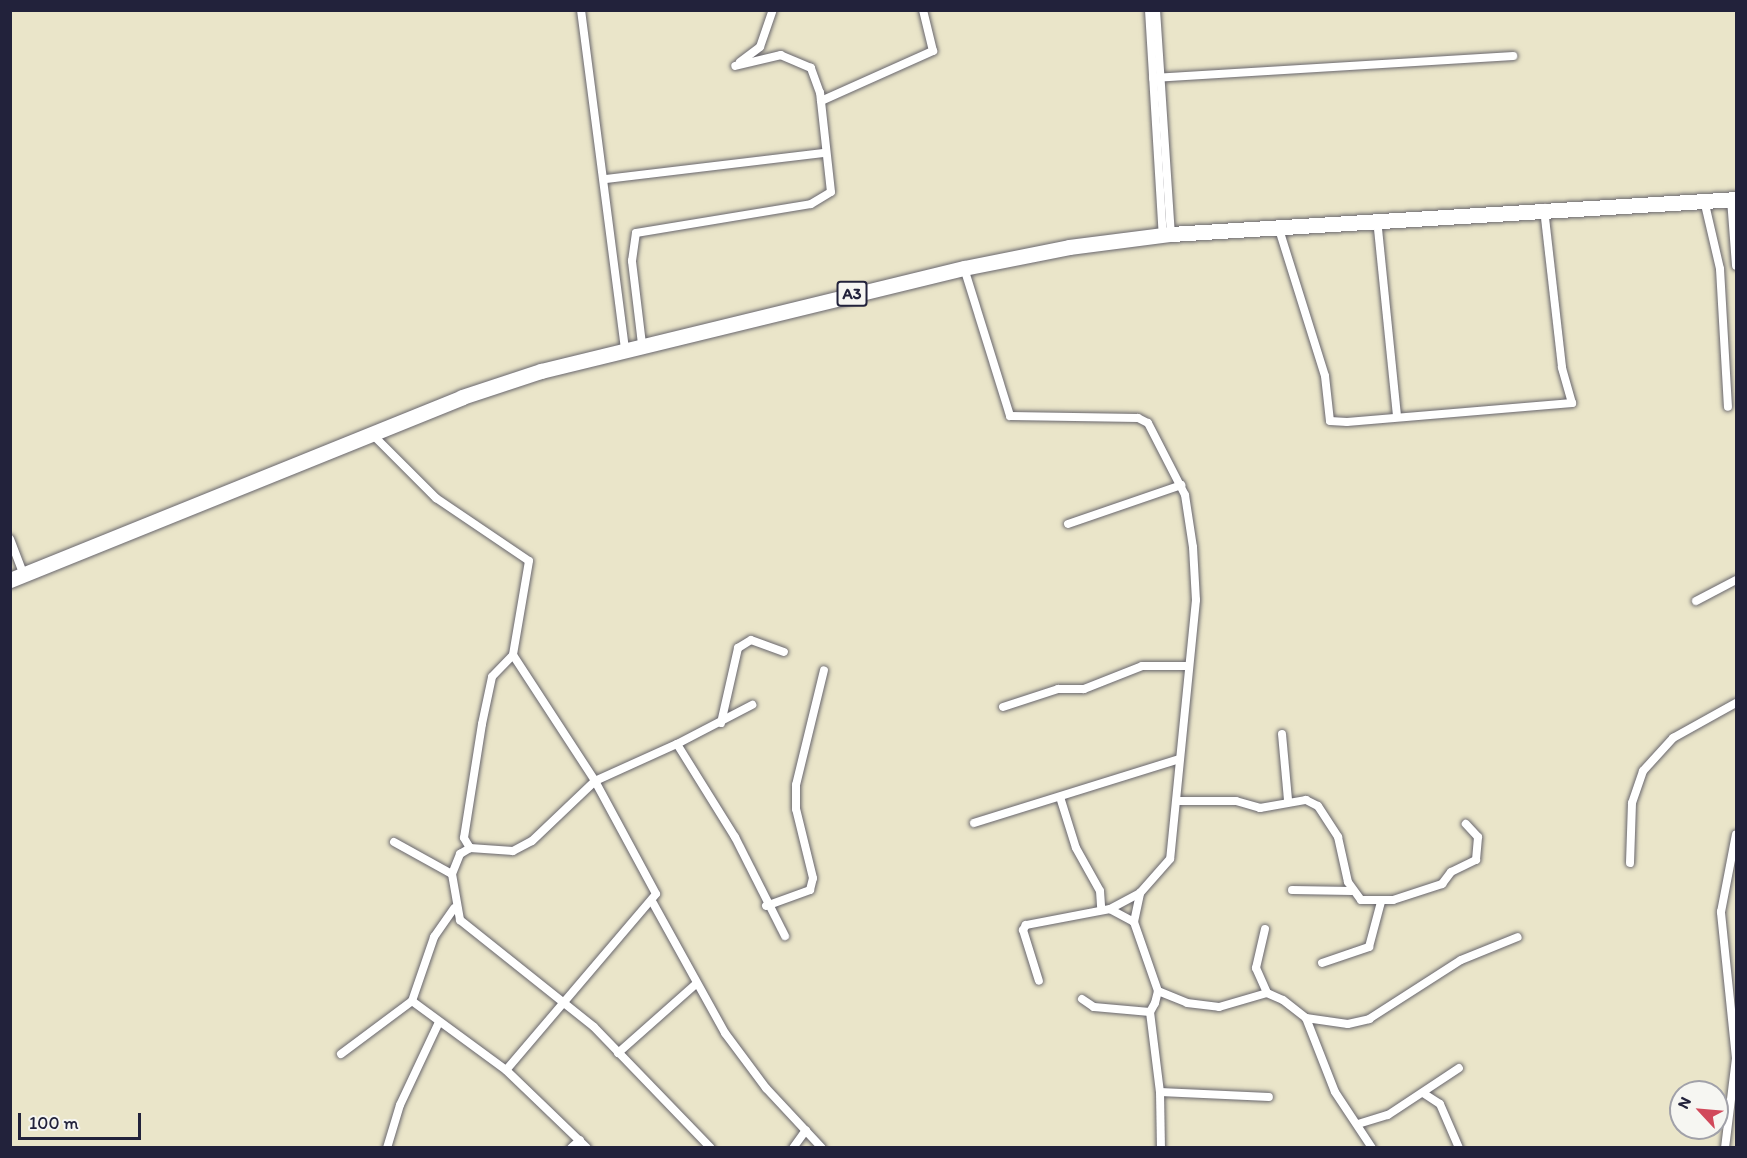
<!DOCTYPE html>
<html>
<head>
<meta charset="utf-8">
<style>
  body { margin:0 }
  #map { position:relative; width:1747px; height:1158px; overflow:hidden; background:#eae5c9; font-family:Itim,sans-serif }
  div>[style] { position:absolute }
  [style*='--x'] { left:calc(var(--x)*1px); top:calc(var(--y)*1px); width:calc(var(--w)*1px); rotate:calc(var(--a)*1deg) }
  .roads { filter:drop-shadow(0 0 2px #68666d) drop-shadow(0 0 2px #68666d) }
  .street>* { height:8px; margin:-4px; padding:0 4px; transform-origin:4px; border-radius:4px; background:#fff }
  .highway>* { height:15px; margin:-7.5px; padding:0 7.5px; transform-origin:7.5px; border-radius:7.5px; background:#fff }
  span { translate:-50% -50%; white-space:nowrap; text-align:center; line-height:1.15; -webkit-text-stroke:4.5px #f6f6f2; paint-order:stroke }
  .shield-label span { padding:2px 4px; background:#f6f6f2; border:2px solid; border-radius:4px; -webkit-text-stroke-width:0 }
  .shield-label { font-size:16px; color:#22223b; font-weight:700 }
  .frame { position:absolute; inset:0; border:12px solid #22223b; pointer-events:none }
  .north { position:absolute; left:1669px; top:1080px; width:60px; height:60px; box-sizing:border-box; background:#f6f6f2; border:2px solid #a1a1a9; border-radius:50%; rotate:296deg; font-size:16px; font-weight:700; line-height:24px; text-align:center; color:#22223b }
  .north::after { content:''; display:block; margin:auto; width:21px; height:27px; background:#d1495b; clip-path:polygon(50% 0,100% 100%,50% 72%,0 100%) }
  .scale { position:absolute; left:18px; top:1113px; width:123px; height:27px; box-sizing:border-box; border:3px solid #22223b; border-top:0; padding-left:8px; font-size:18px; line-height:21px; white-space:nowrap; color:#22223b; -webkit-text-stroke:4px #f6f6f2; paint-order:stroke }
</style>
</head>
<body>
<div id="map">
  <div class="roads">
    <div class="street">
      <i style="--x:581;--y:10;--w:341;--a:82.6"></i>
      <i style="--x:1149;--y:10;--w:226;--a:86.5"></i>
      <i style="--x:1156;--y:10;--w:225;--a:86.2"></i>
      <i style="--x:740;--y:62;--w:25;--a:-37"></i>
      <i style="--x:760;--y:47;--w:39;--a:-71"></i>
      <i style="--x:1153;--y:78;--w:361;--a:-3.5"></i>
      <i style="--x:821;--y:101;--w:123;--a:-24.1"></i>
      <i style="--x:933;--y:51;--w:42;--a:-103.7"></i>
      <i style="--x:606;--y:179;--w:221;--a:-6.8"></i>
      <i style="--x:1731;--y:199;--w:67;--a:85.7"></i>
      <i style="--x:1704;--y:200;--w:71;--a:76.9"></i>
      <i style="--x:1720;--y:269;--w:138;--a:86.7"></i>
      <i style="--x:1377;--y:219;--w:197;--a:84.2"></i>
      <i style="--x:1278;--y:226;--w:157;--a:72.6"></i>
      <i style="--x:1325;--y:376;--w:45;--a:83.7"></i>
      <i style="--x:1330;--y:421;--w:17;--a:3"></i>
      <i style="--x:1347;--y:422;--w:226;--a:-4.8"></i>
      <i style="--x:1572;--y:403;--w:37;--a:-106"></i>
      <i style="--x:1562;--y:367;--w:160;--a:-96.5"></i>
      <i style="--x:964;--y:268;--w:155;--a:72.7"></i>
      <i style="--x:1010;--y:416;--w:128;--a:0.9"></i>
      <i style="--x:1138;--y:418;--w:11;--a:27"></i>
      <i style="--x:1148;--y:423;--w:81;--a:62.8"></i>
      <i style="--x:1185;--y:495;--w:53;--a:81.3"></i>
      <i style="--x:1193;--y:547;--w:53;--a:86.8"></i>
      <i style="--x:1196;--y:600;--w:260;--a:95.7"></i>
      <i style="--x:1170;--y:859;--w:45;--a:131.4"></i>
      <i style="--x:1140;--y:893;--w:34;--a:152"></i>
      <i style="--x:1110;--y:909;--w:86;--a:169.2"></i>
      <i style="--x:1026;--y:925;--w:6;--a:121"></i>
      <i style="--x:1023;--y:930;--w:53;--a:72.6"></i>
      <i style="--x:642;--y:344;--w:84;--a:-96.9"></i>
      <i style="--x:632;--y:261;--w:28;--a:-82"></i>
      <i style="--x:636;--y:233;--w:177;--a:-9.4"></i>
      <i style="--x:811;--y:204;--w:23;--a:-31"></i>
      <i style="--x:831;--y:192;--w:100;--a:-96.3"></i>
      <i style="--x:820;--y:93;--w:27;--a:-110"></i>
      <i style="--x:811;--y:68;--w:33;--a:-157"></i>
      <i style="--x:781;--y:55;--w:47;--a:166.6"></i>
      <i style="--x:372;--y:434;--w:91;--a:45"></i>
      <i style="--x:436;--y:498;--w:112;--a:34.1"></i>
      <i style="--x:529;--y:561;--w:95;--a:99.7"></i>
      <i style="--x:513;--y:655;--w:30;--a:134"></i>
      <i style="--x:492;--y:677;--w:48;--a:102"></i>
      <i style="--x:482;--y:724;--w:115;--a:99"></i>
      <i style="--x:464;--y:838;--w:12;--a:59"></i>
      <i style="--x:1068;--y:524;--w:120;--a:-19"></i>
      <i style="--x:10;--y:539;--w:39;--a:69"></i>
      <i style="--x:1696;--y:601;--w:45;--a:-27.7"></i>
      <i style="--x:513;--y:655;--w:150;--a:56.9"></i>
      <i style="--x:595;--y:781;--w:90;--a:-24.3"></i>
      <i style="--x:677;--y:744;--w:110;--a:58.1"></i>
      <i style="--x:735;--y:837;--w:111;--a:63.2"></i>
      <i style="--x:1003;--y:707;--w:58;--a:-18.1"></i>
      <i style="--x:1058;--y:689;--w:26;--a:0"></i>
      <i style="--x:1084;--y:689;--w:62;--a:-21.6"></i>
      <i style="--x:1142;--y:666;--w:46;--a:0"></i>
      <i style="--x:721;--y:723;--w:77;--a:-77.2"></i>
      <i style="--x:738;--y:648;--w:15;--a:-32"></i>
      <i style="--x:751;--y:640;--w:35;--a:20"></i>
      <i style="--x:1282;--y:734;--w:66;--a:84.8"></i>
      <i style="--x:677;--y:744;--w:85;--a:-27.5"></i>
      <i style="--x:1060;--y:797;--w:53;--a:72.6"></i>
      <i style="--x:1076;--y:848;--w:49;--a:60.8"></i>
      <i style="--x:1100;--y:891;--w:16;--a:86"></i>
      <i style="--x:1177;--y:801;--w:59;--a:0"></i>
      <i style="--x:1236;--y:801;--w:25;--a:16"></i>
      <i style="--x:1260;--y:808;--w:47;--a:-9.9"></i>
      <i style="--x:1306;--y:800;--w:13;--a:27"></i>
      <i style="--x:1318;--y:806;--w:37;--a:57"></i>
      <i style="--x:1338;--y:837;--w:46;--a:77.5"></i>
      <i style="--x:1348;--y:882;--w:22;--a:54"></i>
      <i style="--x:1361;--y:900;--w:32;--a:0"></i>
      <i style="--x:1393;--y:900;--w:52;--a:-18.1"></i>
      <i style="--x:1442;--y:884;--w:15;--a:-53"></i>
      <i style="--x:1451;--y:872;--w:28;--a:-26"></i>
      <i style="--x:1476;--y:860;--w:23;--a:-85"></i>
      <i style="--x:1478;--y:837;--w:18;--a:-133"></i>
      <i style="--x:974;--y:823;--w:215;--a:-17.3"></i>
      <i style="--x:394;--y:842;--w:66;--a:28.9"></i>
      <i style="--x:452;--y:874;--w:22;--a:-68"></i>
      <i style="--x:460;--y:854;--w:12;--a:-31"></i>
      <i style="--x:470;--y:848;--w:43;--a:4"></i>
      <i style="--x:513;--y:851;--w:21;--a:-28"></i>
      <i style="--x:532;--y:841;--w:87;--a:-43.6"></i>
      <i style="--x:595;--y:781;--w:128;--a:61.6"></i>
      <i style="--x:656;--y:894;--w:231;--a:130.4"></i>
      <i style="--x:1630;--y:863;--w:60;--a:-88.1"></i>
      <i style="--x:1632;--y:803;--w:34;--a:-71"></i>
      <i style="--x:1643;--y:771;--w:45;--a:-47.7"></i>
      <i style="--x:1673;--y:738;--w:72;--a:-29.1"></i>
      <i style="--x:452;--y:874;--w:47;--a:80.1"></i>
      <i style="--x:460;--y:920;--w:171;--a:38.6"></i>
      <i style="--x:594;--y:1027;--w:168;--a:46"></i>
      <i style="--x:1292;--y:890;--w:60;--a:1"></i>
      <i style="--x:653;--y:903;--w:149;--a:61"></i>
      <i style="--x:725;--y:1033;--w:69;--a:53.3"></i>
      <i style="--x:766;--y:1088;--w:82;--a:47"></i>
      <i style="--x:766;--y:906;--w:47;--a:-20"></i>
      <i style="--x:810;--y:890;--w:12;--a:-76"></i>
      <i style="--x:813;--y:878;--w:71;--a:-103.8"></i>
      <i style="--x:796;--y:809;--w:24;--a:-90"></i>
      <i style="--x:796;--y:785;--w:118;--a:-76.3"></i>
      <i style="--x:1134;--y:922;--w:30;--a:-78"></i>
      <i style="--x:1265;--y:929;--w:40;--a:103"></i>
      <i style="--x:1256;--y:968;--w:27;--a:66"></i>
      <i style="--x:1322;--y:963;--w:50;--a:-18.8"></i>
      <i style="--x:1369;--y:947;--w:47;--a:-75.1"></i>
      <i style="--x:1158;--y:991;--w:31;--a:22"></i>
      <i style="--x:1187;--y:1003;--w:32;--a:7"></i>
      <i style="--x:1219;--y:1007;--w:50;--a:-16.3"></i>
      <i style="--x:1267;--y:993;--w:17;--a:24"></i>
      <i style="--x:1283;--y:1000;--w:29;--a:38"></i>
      <i style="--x:1306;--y:1018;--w:79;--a:68.6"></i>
      <i style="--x:1335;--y:1092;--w:67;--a:56.5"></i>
      <i style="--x:1082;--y:999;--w:14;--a:34"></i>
      <i style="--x:1094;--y:1007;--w:56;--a:5.1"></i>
      <i style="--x:1150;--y:1012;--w:10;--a:-61"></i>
      <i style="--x:1155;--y:1003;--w:12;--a:-76"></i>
      <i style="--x:1158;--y:991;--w:73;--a:-109.2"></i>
      <i style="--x:1134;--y:922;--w:27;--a:-152"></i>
      <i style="--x:412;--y:1001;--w:117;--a:36.3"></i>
      <i style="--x:506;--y:1070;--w:112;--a:43.9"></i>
      <i style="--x:1150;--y:1012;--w:81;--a:82.9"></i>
      <i style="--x:1160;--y:1092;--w:109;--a:2.6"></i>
      <i style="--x:1306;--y:1018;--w:42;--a:8.1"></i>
      <i style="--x:1348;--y:1024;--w:22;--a:-13"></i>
      <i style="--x:1369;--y:1019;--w:109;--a:-32.7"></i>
      <i style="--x:1461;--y:960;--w:61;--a:-22"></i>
      <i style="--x:618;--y:1053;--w:104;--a:-41.5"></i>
      <i style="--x:341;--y:1054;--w:89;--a:-36.7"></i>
      <i style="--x:412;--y:1001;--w:68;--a:-71"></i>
      <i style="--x:434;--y:937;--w:35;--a:-55"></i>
      <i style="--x:1160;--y:1092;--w:56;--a:89"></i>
      <i style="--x:1423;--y:1093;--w:20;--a:33"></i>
      <i style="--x:1440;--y:1104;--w:48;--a:66.6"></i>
      <i style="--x:1358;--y:1124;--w:31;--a:-17"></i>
      <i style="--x:1388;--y:1115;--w:85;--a:-33.5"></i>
      <i style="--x:387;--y:1148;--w:45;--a:-73.2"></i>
      <i style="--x:400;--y:1105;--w:92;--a:-64.8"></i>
      <i style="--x:571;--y:1148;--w:12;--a:-42"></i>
      <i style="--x:793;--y:1148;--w:22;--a:-54"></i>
      <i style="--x:1725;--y:1148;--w:91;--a:-83"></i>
      <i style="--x:1736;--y:1058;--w:147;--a:-95.9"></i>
      <i style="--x:1721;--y:912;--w:79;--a:-79.1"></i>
    </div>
    <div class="highway">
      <i style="--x:10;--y:580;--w:488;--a:-22"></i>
      <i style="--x:462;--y:397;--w:83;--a:-18.2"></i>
      <i style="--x:541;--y:371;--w:435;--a:-13.7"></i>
      <i style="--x:964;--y:268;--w:107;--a:-11.3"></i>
      <i style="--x:1069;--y:247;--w:103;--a:-7.3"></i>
      <i style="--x:1171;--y:234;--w:566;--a:-3.54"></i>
    </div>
  </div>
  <div class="shield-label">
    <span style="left:852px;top:294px">A3</span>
  </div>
  <div class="frame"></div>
  <div class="north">N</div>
  <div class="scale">100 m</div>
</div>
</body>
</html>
